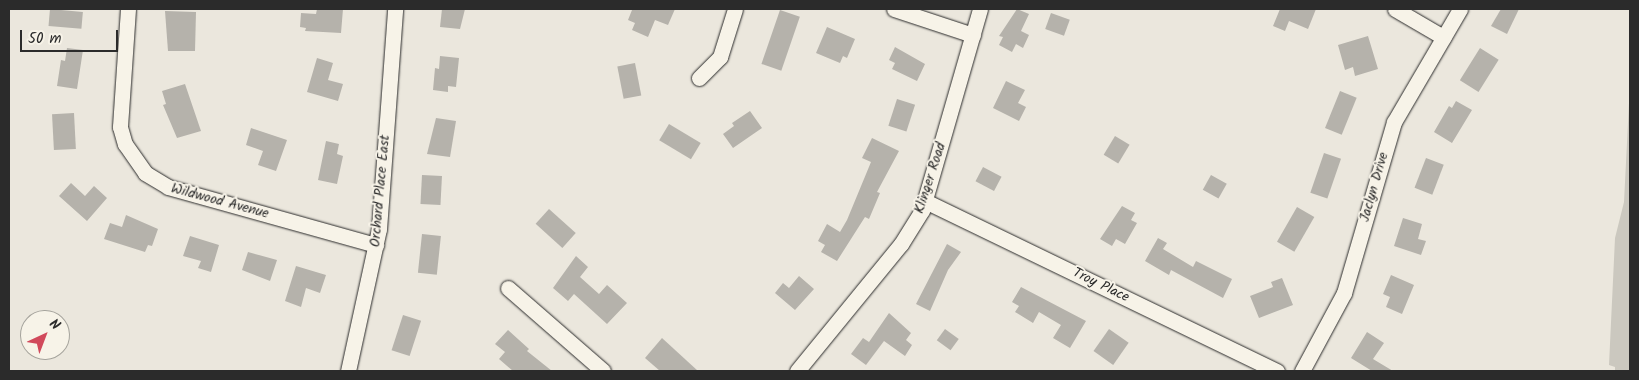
<!DOCTYPE html>
<html>
<head>
<meta charset="utf-8">
<style>
  body { margin:0 }
  #map { position:relative; width:1639px; height:380px; overflow:hidden; background:#ebe7dd; font-family:Kalam,sans-serif }
  div>[style] { position:absolute }
  [style*='--x'] { left:calc(var(--x)*1px); top:calc(var(--y)*1px); width:calc(var(--w)*1px); rotate:calc(var(--a)*1deg) }
  .green>* { inset:0; background:#cbc8bf }
  .building>* { inset:0; background:#b5b2ab; transform-origin:0 0 }
  .roads { filter:drop-shadow(0 0 1px #2b2b2b) drop-shadow(0 0 1px #2b2b2b) }
  .minor>* { height:15px; margin:-7.5px; padding:0 7.5px; transform-origin:7.5px; border-radius:7.5px; background:#f7f3e8 }
  span { translate:-50% -50%; white-space:nowrap; text-align:center; line-height:1.15; -webkit-text-stroke:4px #f7f3e8; paint-order:stroke }
  .street-label { font-size:14px; color:#2b2b2b }
  .frame { position:absolute; inset:0; border:10px solid #2b2b2b; pointer-events:none }
  .north { position:absolute; left:20px; top:310px; width:50px; height:50px; box-sizing:border-box; background:#f7f3e8; border:1px solid #a5a39c; border-radius:50%; rotate:43deg; font-size:14px; font-weight:700; line-height:20px; text-align:center; color:#2b2b2b }
  .north::after { content:''; display:block; margin:auto; width:18px; height:22px; background:#d1495b; clip-path:polygon(50% 0,100% 100%,50% 72%,0 100%) }
  .scale { position:absolute; left:20px; top:30px; width:98px; height:22px; box-sizing:border-box; border:2px solid #2b2b2b; border-top:0; padding-left:6px; font-size:15px; line-height:18px; white-space:nowrap; color:#2b2b2b; -webkit-text-stroke:4px #f7f3e8; paint-order:stroke }
</style>
</head>
<body>
<div id="map">
  <div class="green">
    <i style="clip-path:polygon(1630px 83px,1630px 371px,1615px 371px,1615px 367px,1609px 365px,1615px 238px,1624px 202px)"></i>
  </div>
  <div class="building">
    <i style="left:50px;top:9px;width:33px;height:17px;rotate:5deg"></i>
    <i style="clip-path:polygon(317px 9px,343px 9px,341px 33px,305px 31px,306px 28px,300px 27px,301px 13px,316px 14px)"></i>
    <i style="clip-path:polygon(442px 9px,465px 9px,460px 29px,440px 27px)"></i>
    <i style="clip-path:polygon(630px 9px,675px 9px,668px 25px,655px 20px,648px 37px,632px 30px,635px 23px,628px 20px,632px 10px)"></i>
    <i style="clip-path:polygon(1017px 9px,1029px 14px,1021px 31px,1029px 35px,1023px 48px,1016px 44px,1012px 52px,999px 45px,1003px 37px,999px 36px)"></i>
    <i style="clip-path:polygon(1280px 9px,1316px 9px,1308px 29px,1289px 21px,1285px 31px,1273px 26px)"></i>
    <i style="clip-path:polygon(1501px 9px,1519px 9px,1507px 34px,1491px 26px)"></i>
    <i style="left:780px;top:10px;width:21px;height:57px;rotate:19deg"></i>
    <i style="clip-path:polygon(165px 11px,196px 12px,195px 51px,168px 51px)"></i>
    <i style="left:1051px;top:13px;width:20px;height:17px;rotate:20deg"></i>
    <i style="clip-path:polygon(827px 27px,855px 39px,847px 58px,843px 56px,840px 63px,816px 53px)"></i>
    <i style="clip-path:polygon(1368px 36px,1378px 69px,1355px 76px,1353px 67px,1345px 70px,1338px 45px)"></i>
    <i style="clip-path:polygon(895px 47px,925px 64px,917px 81px,892px 69px,895px 63px,889px 60px)"></i>
    <i style="clip-path:polygon(67px 48px,83px 50px,77px 89px,57px 86px,61px 60px,65px 61px)"></i>
    <i style="left:1480px;top:48px;width:22px;height:38px;rotate:32deg"></i>
    <i style="clip-path:polygon(440px 56px,459px 58px,456px 87px,448px 86px,448px 92px,433px 90px,435px 68px,439px 69px)"></i>
    <i style="clip-path:polygon(317px 58px,333px 63px,328px 80px,343px 84px,338px 101px,307px 92px)"></i>
    <i style="left:635px;top:63px;width:33px;height:18px;rotate:79deg"></i>
    <i style="clip-path:polygon(1006px 81px,1025px 90px,1018px 103px,1026px 107px,1019px 121px,993px 108px)"></i>
    <i style="clip-path:polygon(185px 84px,201px 131px,177px 138px,163px 105px,166px 104px,162px 91px)"></i>
    <i style="left:1340px;top:91px;width:18px;height:40px;rotate:22deg"></i>
    <i style="left:897px;top:99px;width:19px;height:28px;rotate:18deg"></i>
    <i style="clip-path:polygon(1456px 101px,1472px 110px,1452px 143px,1434px 132px,1449px 106px,1452px 108px)"></i>
    <i style="clip-path:polygon(750px 111px,762px 128px,733px 148px,723px 134px,734px 126px,732px 123px)"></i>
    <i style="left:74px;top:113px;width:36px;height:22px;rotate:87deg"></i>
    <i style="clip-path:polygon(436px 118px,456px 121px,450px 157px,427px 154px)"></i>
    <i style="left:669px;top:124px;width:37px;height:19px;rotate:31deg"></i>
    <i style="clip-path:polygon(251px 128px,287px 140px,276px 171px,258px 165px,263px 151px,246px 145px)"></i>
    <i style="left:1115px;top:136px;width:17px;height:22px;rotate:31deg"></i>
    <i style="clip-path:polygon(872px 138px,899px 151px,877px 192px,880px 193px,869px 219px,865px 217px,837px 261px,821px 252px,825px 245px,818px 241px,827px 224px,840px 232px,847px 220px,871px 162px,862px 158px)"></i>
    <i style="clip-path:polygon(326px 141px,339px 144px,337px 154px,343px 156px,337px 184px,318px 180px)"></i>
    <i style="left:1324px;top:153px;width:18px;height:42px;rotate:19deg"></i>
    <i style="left:1426px;top:158px;width:19px;height:32px;rotate:21deg"></i>
    <i style="left:983px;top:167px;width:21px;height:16px;rotate:28deg"></i>
    <i style="left:422px;top:175px;width:20px;height:29px;rotate:3deg"></i>
    <i style="left:1211px;top:175px;width:18px;height:17px;rotate:29deg"></i>
    <i style="clip-path:polygon(71px 183px,85px 196px,94px 186px,107px 198px,87px 221px,59px 196px)"></i>
    <i style="clip-path:polygon(1122px 206px,1135px 213px,1131px 220px,1137px 223px,1125px 244px,1116px 239px,1112px 246px,1100px 239px)"></i>
    <i style="left:1297px;top:207px;width:20px;height:40px;rotate:30deg"></i>
    <i style="left:549px;top:209px;width:36px;height:20px;rotate:42deg"></i>
    <i style="clip-path:polygon(126px 215px,158px 229px,152px 246px,148px 245px,145px 252px,104px 239px,110px 223px,122px 227px)"></i>
    <i style="clip-path:polygon(1403px 218px,1422px 224px,1418px 239px,1426px 241px,1421px 255px,1394px 246px)"></i>
    <i style="left:422px;top:234px;width:19px;height:39px;rotate:6deg"></i>
    <i style="clip-path:polygon(190px 236px,219px 245px,211px 272px,198px 268px,201px 261px,183px 256px)"></i>
    <i style="clip-path:polygon(1158px 238px,1167px 243px,1163px 249px,1193px 267px,1196px 261px,1232px 279px,1223px 298px,1171px 270px,1169px 275px,1145px 261px)"></i>
    <i style="clip-path:polygon(947px 244px,961px 252px,948px 270px,930px 311px,916px 304px)"></i>
    <i style="clip-path:polygon(248px 252px,277px 260px,270px 281px,242px 270px)"></i>
    <i style="clip-path:polygon(576px 256px,588px 267px,580px 277px,599px 294px,607px 285px,627px 303px,607px 324px,574px 294px,568px 301px,553px 288px)"></i>
    <i style="clip-path:polygon(296px 266px,326px 275px,320px 293px,306px 288px,301px 307px,285px 301px)"></i>
    <i style="clip-path:polygon(1391px 275px,1414px 285px,1402px 314px,1386px 307px,1390px 297px,1383px 294px)"></i>
    <i style="clip-path:polygon(799px 276px,814px 289px,795px 310px,775px 293px,783px 283px,789px 288px)"></i>
    <i style="clip-path:polygon(1282px 278px,1293px 305px,1259px 318px,1250px 296px,1273px 287px,1271px 282px)"></i>
    <i style="clip-path:polygon(1021px 287px,1086px 321px,1070px 348px,1053px 338px,1061px 325px,1039px 312px,1033px 323px,1015px 312px,1019px 306px,1012px 302px)"></i>
    <i style="clip-path:polygon(889px 313px,911px 333px,906px 340px,912px 345px,905px 356px,884px 341px,866px 365px,851px 354px,863px 338px,869px 342px)"></i>
    <i style="left:403px;top:315px;width:19px;height:37px;rotate:18deg"></i>
    <i style="left:945px;top:329px;width:17px;height:14px;rotate:36deg"></i>
    <i style="left:1109px;top:329px;width:24px;height:27px;rotate:35deg"></i>
    <i style="clip-path:polygon(508px 330px,529px 349px,527px 351px,552px 371px,513px 371px,499px 359px,505px 352px,495px 344px)"></i>
    <i style="clip-path:polygon(1367px 332px,1384px 343px,1373px 359px,1393px 371px,1372px 371px,1351px 358px)"></i>
    <i style="clip-path:polygon(662px 338px,698px 371px,660px 371px,645px 358px)"></i>
  </div>
  <div class="roads">
    <div class="minor">
      <i style="--x:128;--y:9;--w:118;--a:93.9"></i>
      <i style="--x:120;--y:127;--w:18;--a:74"></i>
      <i style="--x:125;--y:144;--w:35;--a:55"></i>
      <i style="--x:145;--y:173;--w:27;--a:31"></i>
      <i style="--x:168;--y:187;--w:216;--a:15.6"></i>
      <i style="--x:894;--y:9;--w:83;--a:18.2"></i>
      <i style="--x:1395;--y:9;--w:56;--a:30.3"></i>
      <i style="--x:699;--y:78;--w:30;--a:-45"></i>
      <i style="--x:720;--y:57;--w:50;--a:-72.6"></i>
      <i style="--x:925;--y:201;--w:391;--a:25.8"></i>
      <i style="--x:508;--y:288;--w:126;--a:41.1"></i>
      <i style="--x:348;--y:371;--w:145;--a:-77.7"></i>
      <i style="--x:379;--y:229;--w:221;--a:-85.8"></i>
      <i style="--x:797;--y:371;--w:164;--a:-50.7"></i>
      <i style="--x:901;--y:244;--w:40;--a:-58"></i>
      <i style="--x:922;--y:210;--w:209;--a:-73.9"></i>
      <i style="--x:1302;--y:371;--w:89;--a:-61.7"></i>
      <i style="--x:1344;--y:293;--w:178;--a:-73.7"></i>
      <i style="--x:1394;--y:122;--w:131;--a:-59.7"></i>
    </div>
  </div>
  <div class="street-label">
    <span style="left:930px;top:178px;rotate:-72deg">Klinger Road</span>
    <span style="left:1374px;top:187px;rotate:-74deg">Jaclyn Drive</span>
    <span style="left:380px;top:191px;rotate:-85deg">Orchard Place East</span>
    <span style="left:220px;top:201px;rotate:15deg">Wildwood Avenue</span>
    <span style="left:1101px;top:285px;rotate:26deg">Troy Place</span>
  </div>
  <div class="frame"></div>
  <div class="north">N</div>
  <div class="scale">50 m</div>
</div>
</body>
</html>
